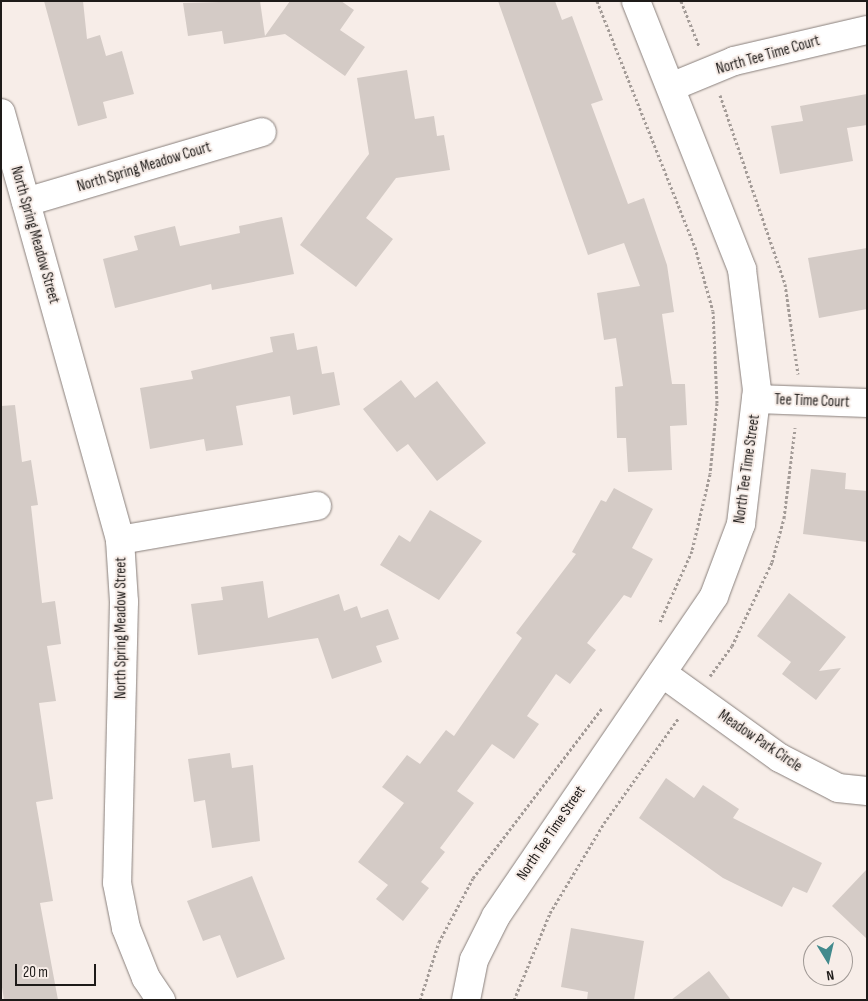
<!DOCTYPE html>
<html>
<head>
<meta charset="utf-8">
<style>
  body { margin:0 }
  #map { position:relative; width:868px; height:1001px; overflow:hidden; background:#f7ede8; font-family:"Sofia Sans Condensed",sans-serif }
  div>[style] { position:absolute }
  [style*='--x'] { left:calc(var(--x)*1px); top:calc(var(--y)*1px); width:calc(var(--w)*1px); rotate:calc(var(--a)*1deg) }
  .building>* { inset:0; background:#d4cbc6 }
  .path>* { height:3px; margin-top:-1.5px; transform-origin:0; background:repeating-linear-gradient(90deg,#a49c98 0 2.5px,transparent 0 5px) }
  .roads { filter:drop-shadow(0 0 1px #89807c) drop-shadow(0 0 1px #89807c) }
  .street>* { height:28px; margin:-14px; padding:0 14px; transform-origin:14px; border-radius:14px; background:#fff }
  span { translate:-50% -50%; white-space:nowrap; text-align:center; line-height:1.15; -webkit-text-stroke:4px #f7ede8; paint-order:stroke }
  .street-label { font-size:15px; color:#1e1b19 }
  .frame { position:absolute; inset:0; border:2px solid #1e1b19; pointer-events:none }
  .north { position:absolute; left:803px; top:936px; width:50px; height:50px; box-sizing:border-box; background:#f7ede8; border:1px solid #a09995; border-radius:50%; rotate:171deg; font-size:14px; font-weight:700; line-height:20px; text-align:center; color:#1e1b19 }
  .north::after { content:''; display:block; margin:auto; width:18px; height:22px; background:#428a8d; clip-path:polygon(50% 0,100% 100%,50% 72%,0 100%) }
  .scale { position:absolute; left:15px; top:964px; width:81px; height:22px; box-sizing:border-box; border:2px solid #1e1b19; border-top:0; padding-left:6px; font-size:15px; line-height:18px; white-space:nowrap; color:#1e1b19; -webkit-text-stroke:4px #f7ede8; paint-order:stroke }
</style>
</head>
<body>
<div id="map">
  <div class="building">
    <i style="clip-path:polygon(44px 1px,83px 1px,87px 39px,100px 35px,106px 56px,122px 51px,134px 94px,103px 102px,107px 118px,78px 126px)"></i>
    <i style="clip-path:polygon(260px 1px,265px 36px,290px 1px,341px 1px,354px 10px,340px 30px,365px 47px,345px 76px,285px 34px,224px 44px,222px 31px,188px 36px,183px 3px)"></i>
    <i style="clip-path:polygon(498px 1px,555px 1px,562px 20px,572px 16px,603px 100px,591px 104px,628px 204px,644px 198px,667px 265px,674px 312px,662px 314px,672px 384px,685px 384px,687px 425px,670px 426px,672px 470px,628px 472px,626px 438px,617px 438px,615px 387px,623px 386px,616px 338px,604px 340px,597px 293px,640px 286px,624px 243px,588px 255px)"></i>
    <i style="clip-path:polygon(407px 70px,415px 119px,434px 116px,437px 136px,444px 135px,450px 170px,396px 178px,366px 218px,393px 239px,356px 287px,300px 245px,369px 154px,357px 78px)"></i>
    <i style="clip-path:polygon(867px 94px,867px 125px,847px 128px,853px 161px,780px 174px,771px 126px,803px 121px,800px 106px)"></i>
    <i style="clip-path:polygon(282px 217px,294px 274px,212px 290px,211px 284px,115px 308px,103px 259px,138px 250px,134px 236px,175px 226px,180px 246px,240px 233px,239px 226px)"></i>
    <i style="clip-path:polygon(867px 248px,867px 309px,819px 318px,808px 258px)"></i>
    <i style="clip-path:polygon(294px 333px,297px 350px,317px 346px,322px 374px,334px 372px,340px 405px,293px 415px,290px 396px,236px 406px,243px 445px,206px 451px,204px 439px,150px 449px,140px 388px,193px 379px,191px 371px,273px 352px,270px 337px)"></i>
    <i style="clip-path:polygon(401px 380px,415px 398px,437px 381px,486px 443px,437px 481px,408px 444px,397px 452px,363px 409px)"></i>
    <i style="clip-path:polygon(15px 405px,22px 462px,31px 460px,38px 505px,31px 506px,42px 603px,55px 601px,61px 644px,47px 646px,56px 701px,39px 703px,53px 799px,36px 802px,53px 901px,40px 903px,58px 1000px,4px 1000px,1px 981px,1px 406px)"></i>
    <i style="clip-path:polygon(811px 469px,846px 473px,845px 489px,867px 491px,867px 542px,803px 534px)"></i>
    <i style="clip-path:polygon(614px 488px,653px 509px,632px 548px,653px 559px,631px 598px,624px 595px,587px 643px,596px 650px,570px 684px,556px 674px,527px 716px,539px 724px,514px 759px,492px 744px,457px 791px,474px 803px,440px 848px,445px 852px,421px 882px,429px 888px,403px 921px,376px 899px,388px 885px,358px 862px,404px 803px,382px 787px,407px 755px,420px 764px,446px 730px,454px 736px,522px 638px,516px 633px,576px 554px,572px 552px,601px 500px,606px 502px)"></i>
    <i style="clip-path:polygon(430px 510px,482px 541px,439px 600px,380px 565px,399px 535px,410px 542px)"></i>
    <i style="clip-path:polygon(263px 581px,268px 618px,339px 594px,344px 611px,357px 606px,361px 618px,388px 609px,399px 639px,376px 646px,382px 662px,332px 679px,318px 638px,198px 655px,191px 604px,223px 600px,221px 587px)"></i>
    <i style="clip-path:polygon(789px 593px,846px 637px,819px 671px,841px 668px,816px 700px,782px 674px,791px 662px,757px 636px)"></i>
    <i style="clip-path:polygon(230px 753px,232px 768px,253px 765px,260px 841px,212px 848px,205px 800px,194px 802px,188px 759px)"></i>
    <i style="clip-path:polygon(666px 778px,694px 798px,703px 785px,739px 809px,733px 818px,822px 863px,807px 893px,793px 887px,782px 907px,723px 878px,639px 818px)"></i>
    <i style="clip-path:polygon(867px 869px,867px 939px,832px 906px)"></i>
    <i style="clip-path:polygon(252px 876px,285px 959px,237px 978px,220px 935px,203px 941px,187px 901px)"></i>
    <i style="clip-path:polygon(571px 928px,644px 941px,634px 1000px,587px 1000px,588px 992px,561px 987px)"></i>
    <i style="clip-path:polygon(709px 971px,731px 1000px,671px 1000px)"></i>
  </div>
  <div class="path">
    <i style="--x:597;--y:1;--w:265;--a:68.3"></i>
    <i style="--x:695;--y:247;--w:66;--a:74.3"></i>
    <i style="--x:713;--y:311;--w:92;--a:87.5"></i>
    <i style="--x:717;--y:403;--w:71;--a:95.6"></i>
    <i style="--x:710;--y:474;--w:79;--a:103.2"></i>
    <i style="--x:692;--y:551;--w:80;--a:114.3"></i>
    <i style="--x:681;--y:1;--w:48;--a:68.2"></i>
    <i style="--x:720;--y:95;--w:200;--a:71"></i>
    <i style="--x:785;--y:284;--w:91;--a:81.8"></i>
    <i style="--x:710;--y:676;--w:37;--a:-54"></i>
    <i style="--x:732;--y:646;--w:93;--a:-64.5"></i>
    <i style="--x:772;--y:562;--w:46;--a:-74.7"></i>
    <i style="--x:784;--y:518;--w:91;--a:-83"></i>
    <i style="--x:420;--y:1000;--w:61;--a:-71.9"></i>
    <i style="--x:439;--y:942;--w:72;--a:-62"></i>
    <i style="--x:473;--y:878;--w:213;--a:-52.8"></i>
    <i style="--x:514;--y:1000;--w:94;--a:-67.5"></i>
    <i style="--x:550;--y:913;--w:105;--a:-59"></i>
    <i style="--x:604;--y:823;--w:128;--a:-54.6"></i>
  </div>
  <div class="roads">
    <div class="street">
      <i style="--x:671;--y:87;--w:68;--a:-22.4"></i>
      <i style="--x:734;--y:61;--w:137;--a:-13.1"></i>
      <i style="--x:1;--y:113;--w:443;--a:74.4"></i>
      <i style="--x:120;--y:540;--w:62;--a:86.3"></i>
      <i style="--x:124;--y:602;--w:281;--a:91.4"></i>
      <i style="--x:117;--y:883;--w:46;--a:78.7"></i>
      <i style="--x:126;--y:928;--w:54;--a:68.2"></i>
      <i style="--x:146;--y:978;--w:27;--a:56"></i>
      <i style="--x:26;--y:202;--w:246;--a:-16.5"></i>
      <i style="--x:756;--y:399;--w:111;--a:2.1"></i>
      <i style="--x:120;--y:540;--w:200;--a:-9.8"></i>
      <i style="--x:662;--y:673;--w:145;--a:35.8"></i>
      <i style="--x:780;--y:758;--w:65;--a:27.3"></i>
      <i style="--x:838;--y:788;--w:29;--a:6"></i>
      <i style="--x:466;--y:1000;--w:41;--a:-78.7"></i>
      <i style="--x:474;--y:960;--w:49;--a:-63.4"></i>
      <i style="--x:496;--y:916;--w:387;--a:-55.7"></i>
      <i style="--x:714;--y:596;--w:77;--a:-69.4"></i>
      <i style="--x:741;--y:524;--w:135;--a:-83.2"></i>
      <i style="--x:757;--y:390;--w:122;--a:-97.1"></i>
      <i style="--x:742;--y:269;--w:288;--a:-111.6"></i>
    </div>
  </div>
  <div class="street-label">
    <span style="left:768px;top:55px;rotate:-16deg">North Tee Time Court</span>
    <span style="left:144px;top:167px;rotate:-17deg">North Spring Meadow Court</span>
    <span style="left:35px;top:235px;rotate:74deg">North Spring Meadow Street</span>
    <span style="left:812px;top:401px;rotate:2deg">Tee Time Court</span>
    <span style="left:747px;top:469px;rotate:-82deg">North Tee Time Street</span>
    <span style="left:121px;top:628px;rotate:-90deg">North Spring Meadow Street</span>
    <span style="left:760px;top:741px;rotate:34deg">Meadow Park Circle</span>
    <span style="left:551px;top:833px;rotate:-56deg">North Tee Time Street</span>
  </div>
  <div class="frame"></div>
  <div class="north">N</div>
  <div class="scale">20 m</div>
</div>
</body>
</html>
